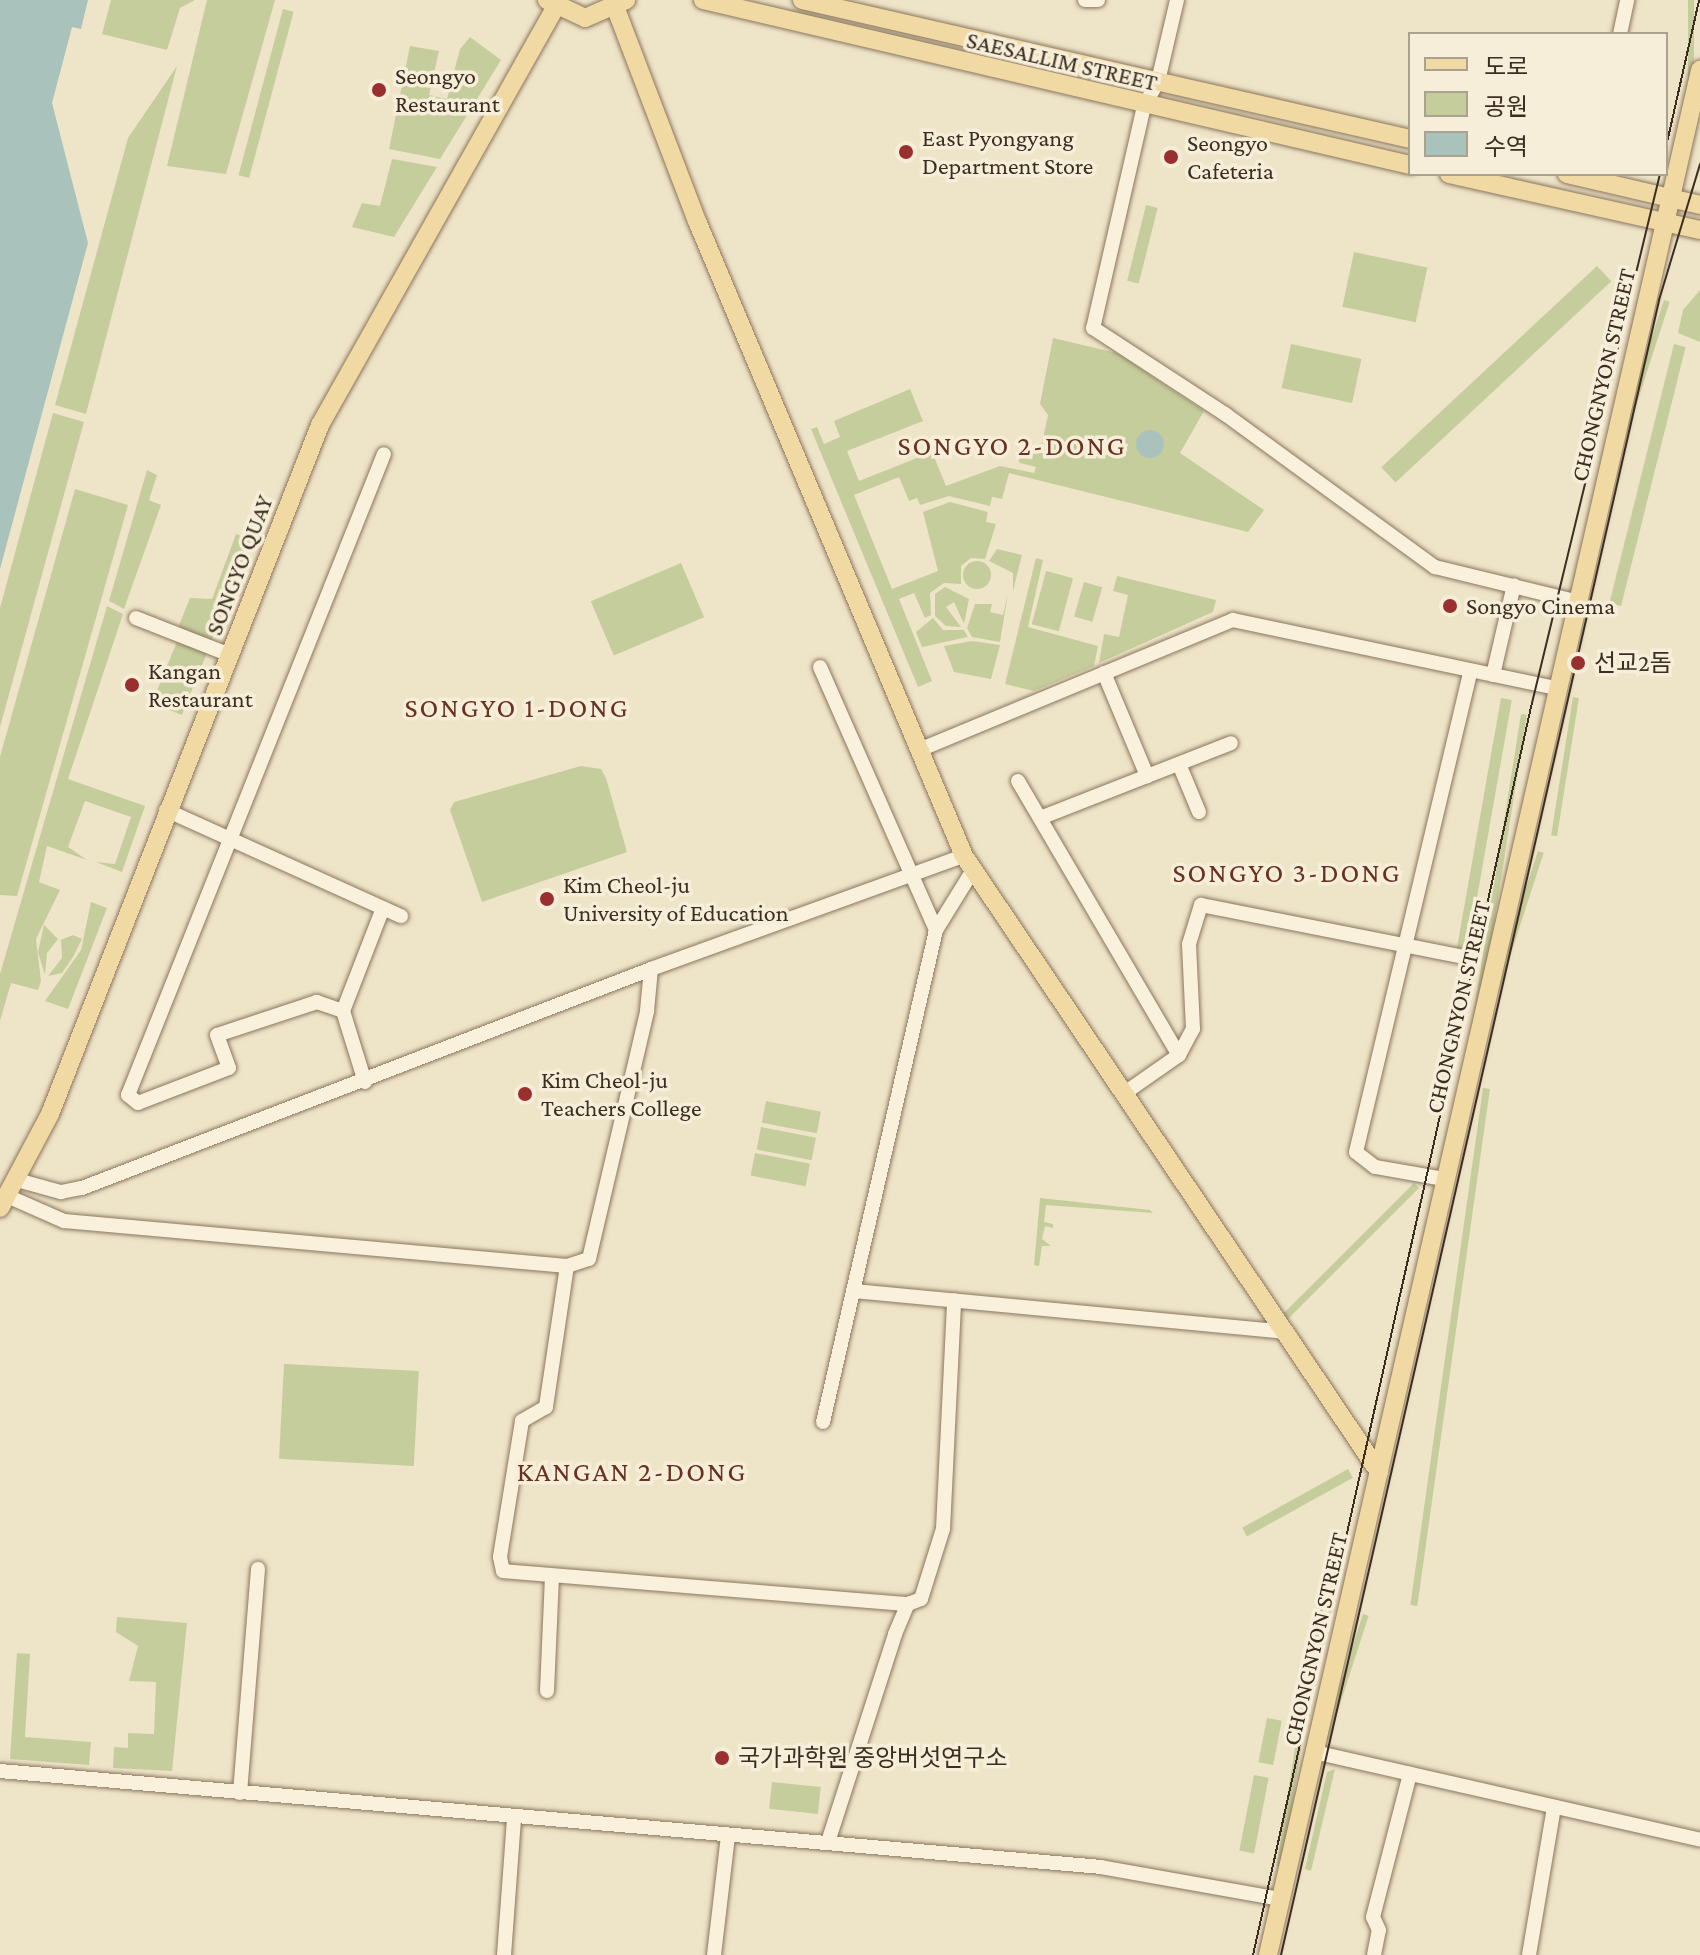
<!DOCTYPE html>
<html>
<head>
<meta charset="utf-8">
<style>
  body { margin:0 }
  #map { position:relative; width:1700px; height:1955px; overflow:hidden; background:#eee4c8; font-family:"Crimson Pro","Noto Sans KR",serif }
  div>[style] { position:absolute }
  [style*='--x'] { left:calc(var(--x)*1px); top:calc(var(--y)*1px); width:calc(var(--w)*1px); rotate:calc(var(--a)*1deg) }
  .green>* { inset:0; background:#c6cd9c; transform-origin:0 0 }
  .round { border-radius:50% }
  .water>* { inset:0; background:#a9c3bc }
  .roads { filter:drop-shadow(0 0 2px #8b765d) drop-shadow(0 0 2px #8b765d) }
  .minor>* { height:14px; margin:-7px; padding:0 7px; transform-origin:7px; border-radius:7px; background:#f9f1dc }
  .major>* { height:18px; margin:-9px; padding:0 9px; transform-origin:9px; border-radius:9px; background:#f0d9a2 }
  .tram>* { height:2px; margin:-1px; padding:0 1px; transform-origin:1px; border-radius:1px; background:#3b2e21 }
  .dots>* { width:22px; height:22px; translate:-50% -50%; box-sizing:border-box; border:4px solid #f6eed8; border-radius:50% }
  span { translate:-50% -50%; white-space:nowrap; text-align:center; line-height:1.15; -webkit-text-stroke:7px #f6eed8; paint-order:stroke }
  .street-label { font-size:24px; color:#3b2e21 }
  .poi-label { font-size:24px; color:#3b2e21 }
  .left { translate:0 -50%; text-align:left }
  .quarter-label { font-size:28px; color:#683120; letter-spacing:2px }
  .legend { position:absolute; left:1408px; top:32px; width:260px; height:144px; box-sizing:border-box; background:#f6eed8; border:2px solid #aba18f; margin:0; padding:10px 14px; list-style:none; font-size:24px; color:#3b2e21 }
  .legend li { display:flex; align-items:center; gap:16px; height:40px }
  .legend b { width:40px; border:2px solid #aba18f }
</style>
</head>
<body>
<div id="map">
  <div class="green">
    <i style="clip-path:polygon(111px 0,195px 0,180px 8px,167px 50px,102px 34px)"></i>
    <i style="clip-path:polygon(207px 0,275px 0,226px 174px,167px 166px)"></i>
    <i style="left:1688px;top:0;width:6px;height:99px"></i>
    <i style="left:283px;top:9px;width:11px;height:172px;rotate:15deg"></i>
    <i style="clip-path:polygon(470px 37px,501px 60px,440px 159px,389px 149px,410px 46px,439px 51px,429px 95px,447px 99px,460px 49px)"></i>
    <i style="clip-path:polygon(177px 66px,86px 414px,55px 405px,128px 138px)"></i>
    <i style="clip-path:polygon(392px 159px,437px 167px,394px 237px,352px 227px,362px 203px,380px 206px)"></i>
    <i style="left:1146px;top:205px;width:12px;height:78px;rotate:14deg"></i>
    <i style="left:1354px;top:252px;width:75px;height:56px;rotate:12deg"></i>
    <i style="left:1597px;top:266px;width:21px;height:295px;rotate:47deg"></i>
    <i style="clip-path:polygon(1700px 290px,1700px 342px,1678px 333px,1683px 310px)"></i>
    <i style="left:1664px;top:300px;width:6px;height:295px;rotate:18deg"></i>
    <i style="clip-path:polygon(1053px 338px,1117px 353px,1204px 411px,1180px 453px,1264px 510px,1248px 532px,1009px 473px,1002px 499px,992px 497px,990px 506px,949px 496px,920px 505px,917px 498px,909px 501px,899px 477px,854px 495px,892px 589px,938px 571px,923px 512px,950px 502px,988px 512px,986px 522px,996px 524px,985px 559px,971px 558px,961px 566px,961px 584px,944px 583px,930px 593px,931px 615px,925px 618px,914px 593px,899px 599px,932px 681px,918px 687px,811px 429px,817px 427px,824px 444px,840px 437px,834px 421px,910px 389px,923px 421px,847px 451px,859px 481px,932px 452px,946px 486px,1000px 466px,1034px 473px,1036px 467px,1020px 463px,1015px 454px,1042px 443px,1048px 415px,1040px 404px)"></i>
    <i style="left:1291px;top:344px;width:72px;height:45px;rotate:12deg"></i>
    <i style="left:1674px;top:344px;width:12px;height:267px;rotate:14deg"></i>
    <i style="clip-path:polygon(53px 413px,84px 422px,0 727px,0 608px)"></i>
    <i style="clip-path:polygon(147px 470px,157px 475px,149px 500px,161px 505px,124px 609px,109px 601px)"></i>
    <i style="clip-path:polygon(75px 489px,128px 505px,17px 896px,0 895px,0 757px)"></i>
    <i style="clip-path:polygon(236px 534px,251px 540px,210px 644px,177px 630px,190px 598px,212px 599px)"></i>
    <i style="clip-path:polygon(997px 549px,1022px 555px,1013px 591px,1013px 573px,989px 561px)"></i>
    <i style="clip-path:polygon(1036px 558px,1043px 560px,1028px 627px,1098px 646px,1094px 666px,1034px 691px,1005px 684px)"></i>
    <i class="round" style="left:963px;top:561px;width:28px;height:28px"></i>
    <i style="left:681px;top:563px;width:59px;height:98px;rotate:67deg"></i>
    <i style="left:1046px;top:571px;width:28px;height:55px;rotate:15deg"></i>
    <i style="clip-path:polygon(1117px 576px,1216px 600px,1213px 612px,1099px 663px,1104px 634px,1119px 637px,1128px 595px,1113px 591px)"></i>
    <i style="left:1084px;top:582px;width:19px;height:36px;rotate:16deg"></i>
    <i style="clip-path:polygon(945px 587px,969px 599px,964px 624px,954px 602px,946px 607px,961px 627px,946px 626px,935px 616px,935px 594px)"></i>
    <i style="clip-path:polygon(1008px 593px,1000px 642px,972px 637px,967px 628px,975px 604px,992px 604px,990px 612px,1003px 615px)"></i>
    <i style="clip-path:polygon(107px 606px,123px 614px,68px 779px,145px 806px,122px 872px,96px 862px,115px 864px,131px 817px,85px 801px,68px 847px,87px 860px,47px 846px,39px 882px,60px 890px,36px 939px,41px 981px,38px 990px,11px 983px,0 1021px,0 974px)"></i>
    <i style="clip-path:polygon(933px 618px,943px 630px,964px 630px,968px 637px,922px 647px,916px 632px)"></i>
    <i style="left:178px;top:639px;width:32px;height:69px;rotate:22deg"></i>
    <i style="clip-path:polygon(972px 641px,1000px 645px,991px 679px,954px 672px,944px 646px)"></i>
    <i style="left:1573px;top:697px;width:6px;height:140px;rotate:9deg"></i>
    <i style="left:1501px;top:698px;width:11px;height:254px;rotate:10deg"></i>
    <i style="left:1521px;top:714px;width:6px;height:341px;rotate:9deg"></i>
    <i style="clip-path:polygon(581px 766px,601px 769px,606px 778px,627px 852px,482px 902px,450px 810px,454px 802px)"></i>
    <i style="left:1538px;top:851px;width:6px;height:226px;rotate:18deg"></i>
    <i style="clip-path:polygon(91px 902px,107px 908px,68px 1009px,45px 1001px,81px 950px)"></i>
    <i style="clip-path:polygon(44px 925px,58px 939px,47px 953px,45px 975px,38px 952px)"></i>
    <i style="clip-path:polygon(73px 935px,82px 939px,73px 957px,62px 973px,48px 976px,62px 958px,61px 940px)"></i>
    <i style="left:1483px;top:1088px;width:7px;height:522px;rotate:8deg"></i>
    <i style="left:766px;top:1101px;width:56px;height:22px;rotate:11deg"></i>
    <i style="left:761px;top:1127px;width:56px;height:23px;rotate:11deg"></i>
    <i style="left:755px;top:1153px;width:56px;height:23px;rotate:11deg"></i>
    <i style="left:1414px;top:1183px;width:7px;height:197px;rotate:45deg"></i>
    <i style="clip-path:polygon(1040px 1198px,1150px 1210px,1153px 1213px,1046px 1205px,1044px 1222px,1053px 1224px,1053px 1228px,1045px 1226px,1042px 1239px,1051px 1246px,1042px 1246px,1039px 1266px,1034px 1265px)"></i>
    <i style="left:284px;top:1364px;width:135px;height:95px;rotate:3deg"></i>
    <i style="left:1348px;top:1469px;width:10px;height:121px;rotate:61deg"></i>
    <i style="left:1318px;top:1603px;width:6px;height:266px;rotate:9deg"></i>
    <i style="left:1363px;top:1614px;width:6px;height:131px;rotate:18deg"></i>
    <i style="clip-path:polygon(117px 1617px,187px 1623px,172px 1771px,113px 1768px,114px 1747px,128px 1748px,128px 1733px,154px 1734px,156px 1682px,129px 1681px,138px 1646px,116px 1632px)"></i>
    <i style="clip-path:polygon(17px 1653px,30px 1654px,25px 1737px,91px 1742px,89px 1765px,10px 1759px)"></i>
    <i style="left:1267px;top:1718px;width:15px;height:45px;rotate:11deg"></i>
    <i style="clip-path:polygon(1335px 1769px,1311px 1871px,1305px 1869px,1327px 1772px)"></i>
    <i style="left:1254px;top:1775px;width:15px;height:77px;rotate:11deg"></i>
    <i style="left:772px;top:1782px;width:49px;height:27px;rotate:6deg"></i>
  </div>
  <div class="water">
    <i style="clip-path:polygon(0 0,88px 0,81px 29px,72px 27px,52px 103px,88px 243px,0 569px)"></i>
    <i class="round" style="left:1136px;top:430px;width:28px;height:28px"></i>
  </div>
  <div class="roads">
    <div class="minor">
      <i style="--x:1085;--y:0;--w:13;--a:0"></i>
      <i style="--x:1177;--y:0;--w:83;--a:103.2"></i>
      <i style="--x:1158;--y:81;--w:29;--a:119"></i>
      <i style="--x:1144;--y:106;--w:228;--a:102.9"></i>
      <i style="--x:1093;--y:328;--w:158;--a:33.1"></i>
      <i style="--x:1225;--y:414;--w:260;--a:36.1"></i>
      <i style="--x:1435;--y:567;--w:144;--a:13.7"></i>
      <i style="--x:1620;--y:34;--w:35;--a:-78"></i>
      <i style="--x:136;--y:618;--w:101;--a:21.5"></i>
      <i style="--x:820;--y:667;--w:287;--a:66.2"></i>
      <i style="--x:1104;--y:673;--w:112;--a:67.3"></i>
      <i style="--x:1493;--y:675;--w:92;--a:-76.9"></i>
      <i style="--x:919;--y:750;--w:340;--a:-22.5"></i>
      <i style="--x:1233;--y:620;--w:330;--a:11.9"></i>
      <i style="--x:1179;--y:764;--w:52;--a:67.4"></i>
      <i style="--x:1018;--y:781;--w:318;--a:59.6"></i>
      <i style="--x:1179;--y:1055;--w:68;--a:145.1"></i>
      <i style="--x:166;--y:810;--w:258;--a:24.3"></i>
      <i style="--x:1040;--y:818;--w:205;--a:-21.4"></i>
      <i style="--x:343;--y:1011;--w:110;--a:-68.8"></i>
      <i style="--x:1179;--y:1055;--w:30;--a:-62"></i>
      <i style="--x:1193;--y:1029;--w:85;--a:-92.7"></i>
      <i style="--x:1189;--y:944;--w:41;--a:-72.9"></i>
      <i style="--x:1201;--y:905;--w:263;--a:11.2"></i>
      <i style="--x:365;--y:1082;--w:74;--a:-107.2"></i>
      <i style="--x:343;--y:1011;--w:28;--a:-161"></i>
      <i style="--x:317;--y:1002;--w:105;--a:161.7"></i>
      <i style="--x:217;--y:1035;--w:35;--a:70"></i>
      <i style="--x:229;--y:1068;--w:97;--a:159"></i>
      <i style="--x:138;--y:1103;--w:13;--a:-141"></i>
      <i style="--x:128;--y:1095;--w:690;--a:-68.23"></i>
      <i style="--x:1444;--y:1179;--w:70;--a:-170.1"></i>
      <i style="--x:1375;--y:1167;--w:24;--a:-142"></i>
      <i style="--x:1356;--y:1152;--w:495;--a:-76.6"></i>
      <i style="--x:17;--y:1180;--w:46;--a:15.3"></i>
      <i style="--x:61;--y:1192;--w:21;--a:-11"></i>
      <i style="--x:82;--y:1188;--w:610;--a:-21.05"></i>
      <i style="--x:651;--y:969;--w:333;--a:-19.9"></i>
      <i style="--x:7;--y:1196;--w:62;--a:23.7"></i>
      <i style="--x:64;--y:1221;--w:505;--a:5.11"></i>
      <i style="--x:567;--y:1266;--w:23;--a:-18"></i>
      <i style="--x:589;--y:1259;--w:255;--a:-76.8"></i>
      <i style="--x:647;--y:1011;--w:42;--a:-84.6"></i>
      <i style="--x:567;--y:1266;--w:143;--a:98.5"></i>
      <i style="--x:546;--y:1407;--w:28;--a:150"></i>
      <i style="--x:522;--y:1421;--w:138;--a:99.2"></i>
      <i style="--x:500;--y:1557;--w:14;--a:78"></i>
      <i style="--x:503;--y:1571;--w:406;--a:4.7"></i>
      <i style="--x:853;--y:1291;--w:429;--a:5.4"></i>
      <i style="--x:823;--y:1422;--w:505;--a:-77.06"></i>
      <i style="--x:936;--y:930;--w:70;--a:-58.3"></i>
      <i style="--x:547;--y:1691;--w:115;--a:-87.5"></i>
      <i style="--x:1314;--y:1752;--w:396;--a:12.8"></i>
      <i style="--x:0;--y:1771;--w:1105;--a:4.98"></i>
      <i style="--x:1101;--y:1867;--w:183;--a:10.1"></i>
      <i style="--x:240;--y:1793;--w:225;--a:-85.4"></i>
      <i style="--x:828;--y:1842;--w:219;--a:-72.1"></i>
      <i style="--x:895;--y:1634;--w:33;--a:-67"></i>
      <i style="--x:908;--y:1604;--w:14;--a:-21"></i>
      <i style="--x:921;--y:1599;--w:73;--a:-72.6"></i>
      <i style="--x:943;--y:1529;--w:229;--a:-87.2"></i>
      <i style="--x:504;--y:1955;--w:137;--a:-85.8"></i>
      <i style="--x:714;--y:1955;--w:120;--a:-83.3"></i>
      <i style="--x:1374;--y:1955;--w:25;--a:-79"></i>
      <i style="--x:1379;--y:1930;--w:14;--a:-115"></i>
      <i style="--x:1373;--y:1917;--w:148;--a:-75.5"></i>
      <i style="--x:1529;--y:1955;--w:150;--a:-80.4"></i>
    </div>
    <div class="major">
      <i style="--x:547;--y:0;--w:42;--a:25.3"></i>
      <i style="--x:585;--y:18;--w:45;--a:-23.7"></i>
      <i style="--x:703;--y:0;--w:726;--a:13.14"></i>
      <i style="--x:802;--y:0;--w:624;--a:12.88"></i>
      <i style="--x:616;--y:9;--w:227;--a:69.1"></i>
      <i style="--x:697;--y:221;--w:689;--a:67.19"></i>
      <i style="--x:964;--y:856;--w:743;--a:56.03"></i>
      <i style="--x:1449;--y:174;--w:257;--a:12.6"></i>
      <i style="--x:1567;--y:174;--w:137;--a:13.1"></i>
      <i style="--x:0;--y:1208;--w:106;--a:-62"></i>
      <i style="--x:50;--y:1114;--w:740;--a:-68.6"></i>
      <i style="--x:320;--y:425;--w:479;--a:-60.6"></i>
      <i style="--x:1268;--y:1955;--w:1934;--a:-77.09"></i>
    </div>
  </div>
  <div class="tram">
    <i style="--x:1666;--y:147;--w:151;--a:-77.3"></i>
    <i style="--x:1253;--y:1955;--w:1283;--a:-77.44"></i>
    <i style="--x:1532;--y:703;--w:544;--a:-76.4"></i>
    <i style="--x:1281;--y:1955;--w:1698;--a:-77.13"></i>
    <i style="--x:1659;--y:300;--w:142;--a:-73.2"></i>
  </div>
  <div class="dots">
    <i style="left:379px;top:90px;background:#992f2e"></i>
    <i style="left:906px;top:152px;background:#992f2e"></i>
    <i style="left:1171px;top:157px;background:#992f2e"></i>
    <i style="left:1450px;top:606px;background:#992f2e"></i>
    <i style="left:1578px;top:663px;background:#992f2e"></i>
    <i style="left:132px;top:685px;background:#992f2e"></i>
    <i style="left:547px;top:899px;background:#992f2e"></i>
    <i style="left:525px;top:1094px;background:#992f2e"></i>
    <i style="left:722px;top:1758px;background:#992f2e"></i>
  </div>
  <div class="street-label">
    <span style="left:1062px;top:61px;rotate:13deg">SAESALLIM STREET</span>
    <span style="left:1603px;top:375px;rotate:-77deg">CHONGNYON STREET</span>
    <span style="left:239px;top:565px;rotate:-69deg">SONGYO QUAY</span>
    <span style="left:1458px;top:1007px;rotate:-77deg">CHONGNYON STREET</span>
    <span style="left:1315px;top:1639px;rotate:-77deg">CHONGNYON STREET</span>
  </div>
  <div class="poi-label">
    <span class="left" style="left:395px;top:90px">Seongyo<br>Restaurant</span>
    <span class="left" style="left:922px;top:152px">East Pyongyang<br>Department Store</span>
    <span class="left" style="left:1187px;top:157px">Seongyo<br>Cafeteria</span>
    <span class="left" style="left:1466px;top:606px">Songyo Cinema</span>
    <span class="left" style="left:1594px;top:663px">선교2돔</span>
    <span class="left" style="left:148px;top:685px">Kangan<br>Restaurant</span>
    <span class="left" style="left:563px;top:899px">Kim Cheol-ju<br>University of Education</span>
    <span class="left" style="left:541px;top:1094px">Kim Cheol-ju<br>Teachers College</span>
    <span class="left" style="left:738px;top:1758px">국가과학원 중앙버섯연구소</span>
  </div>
  <div class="quarter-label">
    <span style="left:1012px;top:446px">SONGYO 2-DONG</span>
    <span style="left:517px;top:708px">SONGYO 1-DONG</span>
    <span style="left:1287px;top:873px">SONGYO 3-DONG</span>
    <span style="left:632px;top:1472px">KANGAN 2-DONG</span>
  </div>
  <ul class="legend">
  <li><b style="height:10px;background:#f0d9a2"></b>도로</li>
  <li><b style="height:22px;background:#c6cd9c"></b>공원</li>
  <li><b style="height:22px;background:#a9c3bc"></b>수역</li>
  </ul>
</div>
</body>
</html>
